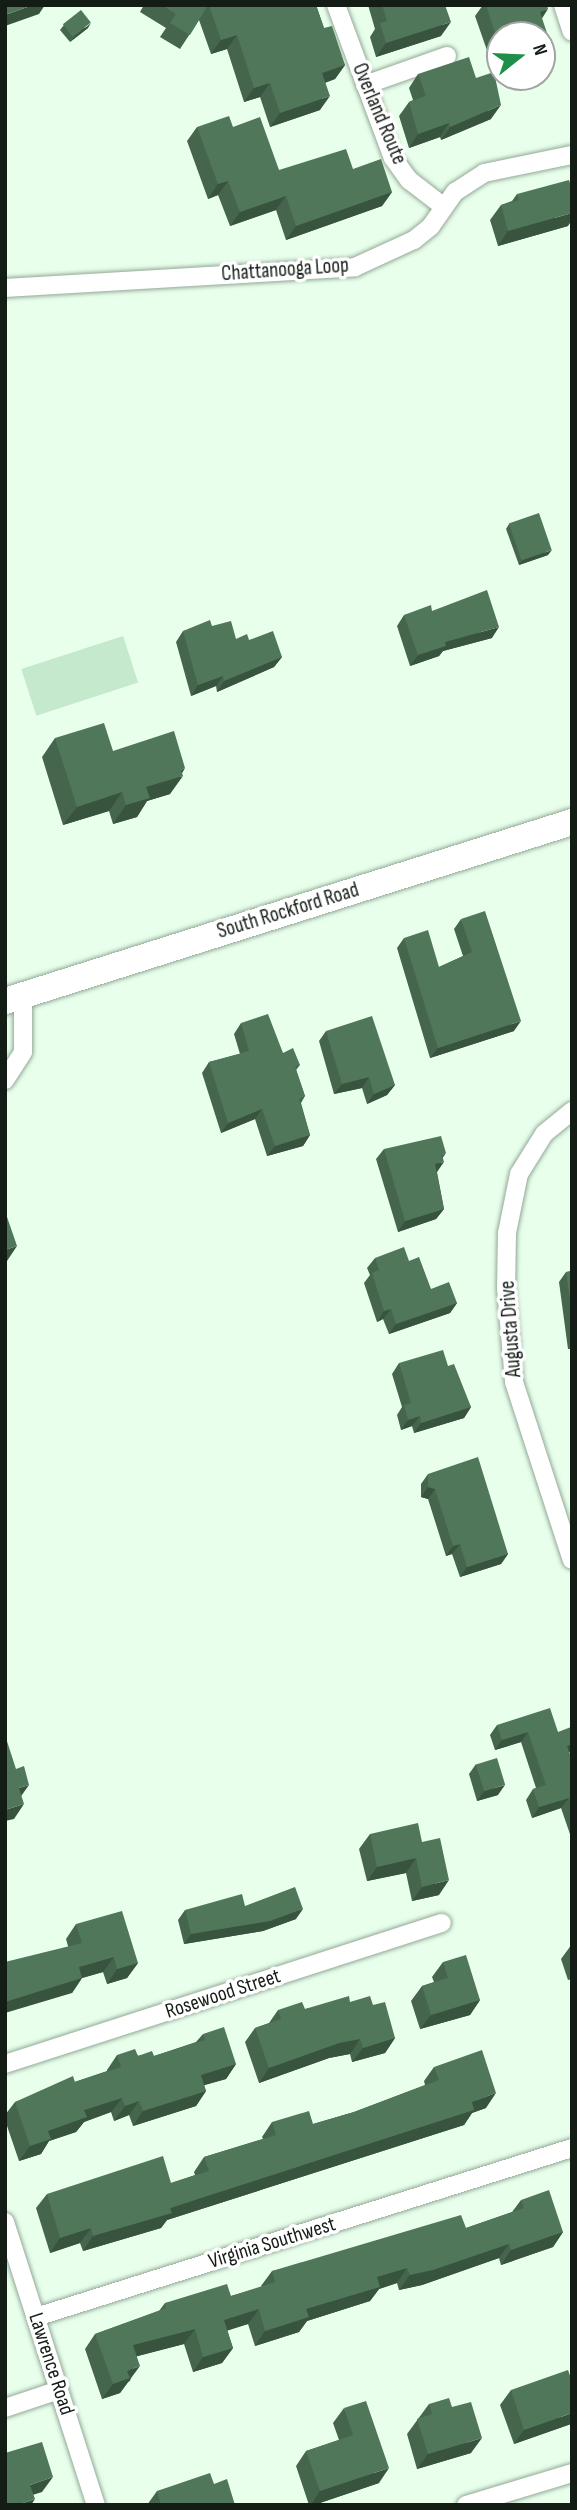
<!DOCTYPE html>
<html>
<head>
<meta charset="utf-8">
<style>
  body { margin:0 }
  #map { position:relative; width:577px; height:2510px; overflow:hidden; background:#e8ffec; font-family:"Sofia Sans Condensed",sans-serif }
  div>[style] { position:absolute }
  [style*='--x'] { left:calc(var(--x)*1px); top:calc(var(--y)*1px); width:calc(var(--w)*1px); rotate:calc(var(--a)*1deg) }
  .green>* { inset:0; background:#c5e9cc; transform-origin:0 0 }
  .roads { filter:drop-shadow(0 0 2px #93a997) drop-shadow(0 0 2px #93a997) }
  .street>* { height:18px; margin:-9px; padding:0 9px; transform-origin:9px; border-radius:9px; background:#fff }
  .secondary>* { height:26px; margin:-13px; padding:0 13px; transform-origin:13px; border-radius:13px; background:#fff }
  .wall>* { inset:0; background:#45664d }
  .shaded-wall>* { inset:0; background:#38533e }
  .building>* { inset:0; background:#507759; transform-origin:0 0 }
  span { translate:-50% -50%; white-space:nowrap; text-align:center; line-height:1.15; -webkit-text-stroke:7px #fff; paint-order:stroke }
  .street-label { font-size:21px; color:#141c16 }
  .frame { position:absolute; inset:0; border:7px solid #141c16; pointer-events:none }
  .north { position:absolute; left:486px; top:21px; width:70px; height:70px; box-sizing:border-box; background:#fff; border:2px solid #a1a4a2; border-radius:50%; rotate:72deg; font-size:19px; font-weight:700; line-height:28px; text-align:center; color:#141c16 }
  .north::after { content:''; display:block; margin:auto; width:24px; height:32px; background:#1d8f48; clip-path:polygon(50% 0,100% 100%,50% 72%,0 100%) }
</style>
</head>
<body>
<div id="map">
  <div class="green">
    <i style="left:123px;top:636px;width:49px;height:107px;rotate:72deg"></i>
  </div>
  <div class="roads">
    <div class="street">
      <i style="--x:336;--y:5;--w:163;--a:69.6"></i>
      <i style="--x:393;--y:158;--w:27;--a:54"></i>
      <i style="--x:409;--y:180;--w:44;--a:37.6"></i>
      <i style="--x:563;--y:5;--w:28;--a:72"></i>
      <i style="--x:365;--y:85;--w:87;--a:-19.5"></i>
      <i style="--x:5;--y:288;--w:351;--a:-3.4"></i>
      <i style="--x:355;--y:267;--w:65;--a:-24.6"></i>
      <i style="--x:414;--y:240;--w:22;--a:-39"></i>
      <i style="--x:431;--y:226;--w:42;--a:-54.8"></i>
      <i style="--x:455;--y:192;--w:35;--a:-33"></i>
      <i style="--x:484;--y:173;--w:90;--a:-11.6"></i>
      <i style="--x:5;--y:1080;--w:33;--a:-57"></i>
      <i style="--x:23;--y:1052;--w:57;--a:-90"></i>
      <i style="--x:572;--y:1111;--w:36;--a:141"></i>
      <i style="--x:544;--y:1134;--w:47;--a:122"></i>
      <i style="--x:519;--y:1174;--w:60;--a:101.5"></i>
      <i style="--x:507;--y:1233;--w:55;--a:91"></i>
      <i style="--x:506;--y:1288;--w:94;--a:85.1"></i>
      <i style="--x:514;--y:1382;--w:187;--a:72"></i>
      <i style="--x:5;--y:2064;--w:459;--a:-17.9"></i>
      <i style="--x:5;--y:2222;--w:297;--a:72.2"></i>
      <i style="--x:36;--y:2317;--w:562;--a:-17.5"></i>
      <i style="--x:5;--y:2408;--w:57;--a:-18.4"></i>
      <i style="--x:466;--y:2505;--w:111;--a:-16.8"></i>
    </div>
    <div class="secondary">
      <i style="--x:5;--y:1001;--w:595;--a:-17.52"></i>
    </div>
  </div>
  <div class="wall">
    <i style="clip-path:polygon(144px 5px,316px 5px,324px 28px,345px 65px,335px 79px,325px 83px,320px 110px,270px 127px,260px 97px,244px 102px,227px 49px,211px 54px,199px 20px,180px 49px,160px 37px,166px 28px,140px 12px)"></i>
    <i style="clip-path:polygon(368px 5px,445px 5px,441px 36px,376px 57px,370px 37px,375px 29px)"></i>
    <i style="clip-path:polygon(483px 5px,547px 5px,542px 18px,542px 35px,500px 35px,500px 56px,490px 59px,475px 16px)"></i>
    <i style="clip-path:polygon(64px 25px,88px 28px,70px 42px,60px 30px)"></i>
    <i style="clip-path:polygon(418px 74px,476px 78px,491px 119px,441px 140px,440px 137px,409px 148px,399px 116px,409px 102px,413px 100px,409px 88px)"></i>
    <i style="clip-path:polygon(197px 127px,233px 127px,279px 170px,353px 169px,392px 192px,382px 206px,286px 240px,276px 210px,230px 226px,218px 195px,208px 199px,187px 141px)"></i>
    <i style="clip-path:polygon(517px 194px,568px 226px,498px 246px,490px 220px,501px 205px,512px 201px)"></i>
    <i style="clip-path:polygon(509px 524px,548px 555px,519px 565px,506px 529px)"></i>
    <i style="clip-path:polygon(432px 611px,492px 638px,443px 651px,439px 656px,410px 666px,397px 626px,404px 615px)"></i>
    <i style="clip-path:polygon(212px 626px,236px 639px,249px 640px,282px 657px,274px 667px,217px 692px,216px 686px,191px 696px,176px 642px,183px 631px)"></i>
    <i style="clip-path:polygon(55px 738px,113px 751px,182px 773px,170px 794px,147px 801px,137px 817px,113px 824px,109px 811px,63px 825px,42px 757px)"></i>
    <i style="clip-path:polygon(461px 919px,514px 1031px,430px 1058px,397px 948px,404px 938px,439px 967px,463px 956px,454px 929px)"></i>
    <i style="clip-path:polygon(241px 1023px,300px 1065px,296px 1070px,305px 1096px,301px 1103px,310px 1135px,303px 1146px,267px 1156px,255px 1119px,221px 1133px,202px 1073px,209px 1062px,240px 1054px,234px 1034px)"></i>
    <i style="clip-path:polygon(326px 1031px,395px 1085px,387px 1095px,367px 1104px,362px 1088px,334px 1094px,319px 1041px)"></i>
    <i style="clip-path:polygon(384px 1149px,443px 1158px,437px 1172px,444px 1209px,436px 1219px,398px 1232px,376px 1159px)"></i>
    <i style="clip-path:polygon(375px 1258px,409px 1261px,431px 1289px,457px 1303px,450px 1313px,389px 1334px,383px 1319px,377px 1322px,364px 1283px,370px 1275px,367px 1268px)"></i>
    <i style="clip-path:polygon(572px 1271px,572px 1349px,568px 1349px,559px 1282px,566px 1272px)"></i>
    <i style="clip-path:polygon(399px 1363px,448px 1366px,471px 1407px,464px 1418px,414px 1433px,412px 1426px,401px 1430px,397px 1415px,402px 1407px,392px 1374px)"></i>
    <i style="clip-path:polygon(428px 1474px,508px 1554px,501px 1564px,460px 1577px,452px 1554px,446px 1556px,428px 1499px,421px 1497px,421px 1484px)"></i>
    <i style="clip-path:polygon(497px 1725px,558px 1732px,572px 1749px,569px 1752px,572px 1760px,572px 1840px,561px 1808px,532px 1818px,526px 1800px,533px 1789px,536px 1788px,521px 1742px,495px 1750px,490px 1735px)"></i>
    <i style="clip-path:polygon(476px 1764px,498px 1795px,477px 1801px,469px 1774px)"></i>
    <i style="clip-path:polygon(370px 1834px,422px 1842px,439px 1895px,412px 1901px,406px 1873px,367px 1881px,359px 1849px)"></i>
    <i style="clip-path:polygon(245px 1906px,296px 1919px,263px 1931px,184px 1944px,178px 1920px,185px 1910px)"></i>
    <i style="clip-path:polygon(76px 1924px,138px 1963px,127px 1978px,107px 1984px,103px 1972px,82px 1978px,72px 1993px,68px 1946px,66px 1939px)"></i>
    <i style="clip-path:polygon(572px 1944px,572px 1979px,568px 1980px,561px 1959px)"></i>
    <i style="clip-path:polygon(443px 1962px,480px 2000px,470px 2015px,420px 2029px,411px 2001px,422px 1986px,434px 1982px,432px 1977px)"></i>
    <i style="clip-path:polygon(350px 2002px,373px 2005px,395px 2038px,385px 2053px,352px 2062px,350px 2054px,329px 2058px,259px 2083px,245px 2042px,255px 2028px,269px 2023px,278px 2010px,305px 2009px)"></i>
    <i style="clip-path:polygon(203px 2034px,236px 2064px,226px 2079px,204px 2085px,206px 2091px,196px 2106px,133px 2126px,129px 2115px,114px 2121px,111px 2112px,84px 2122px,76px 2132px,49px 2141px,41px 2154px,19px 2161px,5px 2120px,5px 2115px,15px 2102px,107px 2071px,107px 2070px,117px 2055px,154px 2056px,196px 2042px)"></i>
    <i style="clip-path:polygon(434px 2067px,486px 2108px,472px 2113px,464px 2125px,167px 2220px,161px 2228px,83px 2251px,80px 2243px,50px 2253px,36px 2208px,47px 2194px,171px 2183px,195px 2175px,194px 2172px,204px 2157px,263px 2139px,262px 2137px,272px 2122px,313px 2124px,354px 2112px,425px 2085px,424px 2081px)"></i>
    <i style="clip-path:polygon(521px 2200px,563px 2232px,553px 2247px,501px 2265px,499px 2258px,422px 2285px,399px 2290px,397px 2283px,379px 2289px,370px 2301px,307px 2321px,299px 2332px,255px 2346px,248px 2324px,227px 2330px,233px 2348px,222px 2363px,193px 2372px,184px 2344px,137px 2356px,130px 2381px,128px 2382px,120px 2393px,102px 2399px,85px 2349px,95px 2334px,159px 2311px,165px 2303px,231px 2296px,262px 2287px,261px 2286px,272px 2271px,466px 2228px,512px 2212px)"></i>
    <i style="clip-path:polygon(511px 2390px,571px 2424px,514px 2444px,500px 2405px)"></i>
    <i style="clip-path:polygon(429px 2404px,452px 2407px,471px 2453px,417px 2469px,407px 2434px)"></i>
    <i style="clip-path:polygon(344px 2408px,379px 2483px,314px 2505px,309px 2505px,296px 2466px,306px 2451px,339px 2440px,333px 2423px)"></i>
    <i style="clip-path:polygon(214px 2484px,235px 2505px,147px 2505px,157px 2491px)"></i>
  </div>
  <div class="shaded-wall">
    <i style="clip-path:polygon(33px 5px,45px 5px,39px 14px,5px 26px,5px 15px)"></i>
    <i style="clip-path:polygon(548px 9px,539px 23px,540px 12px)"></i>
    <i style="clip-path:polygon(451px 22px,441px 36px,376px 57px,386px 43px)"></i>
    <i style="clip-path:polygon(91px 23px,88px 28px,70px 42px,74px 37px)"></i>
    <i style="clip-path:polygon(237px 35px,227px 49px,211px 54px,221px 40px)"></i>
    <i style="clip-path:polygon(499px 45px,500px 56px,490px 59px)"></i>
    <i style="clip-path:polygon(552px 48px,542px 61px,542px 51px)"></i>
    <i style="clip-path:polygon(345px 65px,335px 79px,312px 87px,322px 73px)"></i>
    <i style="clip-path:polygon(270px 83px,260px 97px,244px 102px,254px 88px)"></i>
    <i style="clip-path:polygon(330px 96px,320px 110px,270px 127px,280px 113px)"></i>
    <i style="clip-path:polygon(501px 105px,491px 119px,441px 140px,450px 127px)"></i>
    <i style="clip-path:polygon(449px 123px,440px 137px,409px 148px,418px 134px)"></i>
    <i style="clip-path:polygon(228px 181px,218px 195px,208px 199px,218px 184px)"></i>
    <i style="clip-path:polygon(392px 192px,382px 206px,286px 240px,296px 226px)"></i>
    <i style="clip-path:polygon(286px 196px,276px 210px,230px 226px,240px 212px)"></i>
    <i style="clip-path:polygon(572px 213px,572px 220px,568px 226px,498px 246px,508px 231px)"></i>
    <i style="clip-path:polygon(552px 550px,548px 555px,519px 565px,523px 560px)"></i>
    <i style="clip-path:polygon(499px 627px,492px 638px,443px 651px,439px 656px,410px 666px,418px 655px,445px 642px)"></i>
    <i style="clip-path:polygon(282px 657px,274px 667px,217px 692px,224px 681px)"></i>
    <i style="clip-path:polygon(223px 676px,216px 686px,191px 696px,198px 685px)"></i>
    <i style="clip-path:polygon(185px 768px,180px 777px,183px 776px,170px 794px,147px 801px,137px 817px,113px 824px,126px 805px,146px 787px)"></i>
    <i style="clip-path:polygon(122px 792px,109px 811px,63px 825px,77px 807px)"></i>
    <i style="clip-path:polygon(521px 1021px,514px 1031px,430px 1058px,438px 1048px)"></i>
    <i style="clip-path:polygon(369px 1077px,362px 1088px,334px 1094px,342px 1084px)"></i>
    <i style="clip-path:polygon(395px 1085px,387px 1095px,367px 1104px,374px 1094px)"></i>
    <i style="clip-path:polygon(262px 1109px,255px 1119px,221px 1133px,228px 1123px)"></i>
    <i style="clip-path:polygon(310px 1135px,303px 1146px,267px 1156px,275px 1146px)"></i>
    <i style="clip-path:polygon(446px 1153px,439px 1163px,444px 1162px,437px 1172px,428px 1175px,442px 1155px)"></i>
    <i style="clip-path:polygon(444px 1209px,436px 1219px,398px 1232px,405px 1221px)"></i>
    <i style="clip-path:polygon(17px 1246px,7px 1261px,5px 1261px,5px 1250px)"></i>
    <i style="clip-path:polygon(457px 1303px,450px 1313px,389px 1334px,396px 1324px)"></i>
    <i style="clip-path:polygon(391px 1309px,383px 1319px,377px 1322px,384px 1311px)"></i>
    <i style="clip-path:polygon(471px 1407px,464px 1418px,414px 1433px,421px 1423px)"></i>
    <i style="clip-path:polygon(420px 1416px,412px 1426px,401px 1430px,408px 1420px)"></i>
    <i style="clip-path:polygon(428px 1487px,435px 1489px,428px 1499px,421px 1497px)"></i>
    <i style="clip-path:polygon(460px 1544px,452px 1554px,446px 1556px,453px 1546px)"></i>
    <i style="clip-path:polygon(508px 1554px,501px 1564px,460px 1577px,467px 1567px)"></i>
    <i style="clip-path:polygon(528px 1732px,521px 1742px,495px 1750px,502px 1740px)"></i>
    <i style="clip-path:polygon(572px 1744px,572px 1749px,569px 1753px,567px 1746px)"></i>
    <i style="clip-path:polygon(29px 1785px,19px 1799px,19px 1788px)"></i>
    <i style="clip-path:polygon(505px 1785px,498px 1795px,477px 1801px,484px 1791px)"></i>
    <i style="clip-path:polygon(569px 1798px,561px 1808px,532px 1818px,539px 1807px)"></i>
    <i style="clip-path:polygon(24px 1804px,14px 1819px,5px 1821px,5px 1810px)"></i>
    <i style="clip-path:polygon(416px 1858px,406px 1873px,367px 1881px,377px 1867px)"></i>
    <i style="clip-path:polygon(449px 1880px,439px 1895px,412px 1901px,422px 1887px)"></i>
    <i style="clip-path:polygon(303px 1909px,296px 1919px,263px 1931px,184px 1944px,191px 1934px)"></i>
    <i style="clip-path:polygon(114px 1957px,103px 1972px,82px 1978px,72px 1993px,5px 2013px,5px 2002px,79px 1967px)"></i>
    <i style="clip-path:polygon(138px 1963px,127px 1978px,107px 1984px,117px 1969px)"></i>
    <i style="clip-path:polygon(480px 2000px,470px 2015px,420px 2029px,431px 2015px)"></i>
    <i style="clip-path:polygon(395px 2038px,385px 2053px,352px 2062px,363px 2048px)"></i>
    <i style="clip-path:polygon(360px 2039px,350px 2054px,329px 2058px,259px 2083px,269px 2068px,339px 2043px)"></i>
    <i style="clip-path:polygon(236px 2064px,226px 2079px,191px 2089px,201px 2075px)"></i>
    <i style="clip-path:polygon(206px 2091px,196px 2106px,133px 2126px,143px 2111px)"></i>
    <i style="clip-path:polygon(496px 2093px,486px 2108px,472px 2113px,464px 2125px,167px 2220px,161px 2228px,83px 2251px,93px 2236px)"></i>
    <i style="clip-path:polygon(122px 2098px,111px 2112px,84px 2122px,76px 2132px,49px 2141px,41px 2154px,19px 2161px,30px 2146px,48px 2131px,84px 2110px)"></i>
    <i style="clip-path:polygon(139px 2101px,129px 2115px,114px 2121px,125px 2106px)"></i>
    <i style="clip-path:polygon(91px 2228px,80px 2243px,50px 2253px,60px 2238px)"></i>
    <i style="clip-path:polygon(563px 2232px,553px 2247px,501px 2265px,511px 2250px)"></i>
    <i style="clip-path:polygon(509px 2244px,499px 2258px,422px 2285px,399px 2290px,410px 2275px)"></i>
    <i style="clip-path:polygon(407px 2268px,397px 2283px,379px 2289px,370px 2301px,307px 2321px,299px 2332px,255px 2346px,265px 2331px,306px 2309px,377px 2277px)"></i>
    <i style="clip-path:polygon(259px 2309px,248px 2324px,214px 2335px,224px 2320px)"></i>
    <i style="clip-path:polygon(195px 2329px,184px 2344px,123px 2360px,133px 2345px)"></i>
    <i style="clip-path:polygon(233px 2348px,222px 2363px,193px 2372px,203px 2357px)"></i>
    <i style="clip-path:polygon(140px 2366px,120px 2393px,102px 2399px,113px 2384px,127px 2371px)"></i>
    <i style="clip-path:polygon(572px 2413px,571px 2424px,514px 2444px,524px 2430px)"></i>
    <i style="clip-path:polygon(482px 2438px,471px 2453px,417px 2469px,428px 2454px)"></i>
    <i style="clip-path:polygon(389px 2468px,379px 2483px,314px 2505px,311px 2505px,320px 2491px)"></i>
    <i style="clip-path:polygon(53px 2477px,42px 2492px,20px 2499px,30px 2485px)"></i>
    <i style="clip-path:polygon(35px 2499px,31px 2505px,17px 2505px)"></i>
  </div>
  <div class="building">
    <i style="clip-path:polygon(5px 5px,33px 5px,5px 15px)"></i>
    <i style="clip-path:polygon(162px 5px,208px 5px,190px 35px,170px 23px,176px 14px)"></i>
    <i style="clip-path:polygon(209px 5px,316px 5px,324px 28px,332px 26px,345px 65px,322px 73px,330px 96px,280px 113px,270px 83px,254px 88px,237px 35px,221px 40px)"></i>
    <i style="clip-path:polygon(382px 5px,445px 5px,451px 22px,386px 43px,380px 23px,387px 21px)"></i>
    <i style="clip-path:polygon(486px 5px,547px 5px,548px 9px,540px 12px,552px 48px,542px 51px,542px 35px,500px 35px,499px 45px)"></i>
    <i style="left:81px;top:10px;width:16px;height:23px;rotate:52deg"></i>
    <i style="clip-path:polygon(469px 57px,476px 78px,494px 72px,501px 105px,450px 127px,449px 123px,418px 134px,409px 102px,426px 96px,418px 74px)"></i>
    <i style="clip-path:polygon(229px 116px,233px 127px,260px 117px,279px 170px,346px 149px,353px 169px,381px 159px,392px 192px,296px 226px,286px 196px,240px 212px,228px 181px,218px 184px,197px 127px)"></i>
    <i style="clip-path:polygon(569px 180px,572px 189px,572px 213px,508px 231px,501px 205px,519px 200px,517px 194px)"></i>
    <i style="left:539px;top:513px;width:39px;height:32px;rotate:71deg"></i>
    <i style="clip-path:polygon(487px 590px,499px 627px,445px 642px,446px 646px,418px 655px,404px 615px,431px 605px,432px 611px)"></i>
    <i style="clip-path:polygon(210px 620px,212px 626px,231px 621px,236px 639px,247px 634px,249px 640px,273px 631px,282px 657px,224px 681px,223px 676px,198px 685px,183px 631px)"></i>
    <i style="clip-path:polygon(104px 723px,113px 751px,174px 731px,185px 768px,181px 770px,183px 776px,146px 787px,150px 798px,126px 805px,122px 792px,77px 807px,55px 738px)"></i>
    <i style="clip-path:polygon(485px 911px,521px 1021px,438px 1048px,404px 938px,428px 930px,439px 967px,472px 952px,461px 919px)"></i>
    <i style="clip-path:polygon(268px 1014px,283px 1053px,293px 1048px,300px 1065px,295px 1066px,305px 1096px,299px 1099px,310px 1135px,275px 1146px,262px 1109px,228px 1123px,209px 1062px,249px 1051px,241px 1023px)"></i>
    <i style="clip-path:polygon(372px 1016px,395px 1085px,374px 1094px,369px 1077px,342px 1084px,326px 1031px)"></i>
    <i style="clip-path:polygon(441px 1136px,446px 1153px,442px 1155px,444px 1162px,435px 1164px,444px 1209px,405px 1221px,384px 1149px)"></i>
    <i style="clip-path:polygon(5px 1211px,17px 1246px,5px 1250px)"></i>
    <i style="clip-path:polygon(404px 1247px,409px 1261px,419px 1257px,431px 1289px,449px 1282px,457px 1303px,396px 1324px,391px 1309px,384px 1311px,372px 1273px,379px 1270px,375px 1258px)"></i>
    <i style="clip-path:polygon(572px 1271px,572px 1314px,566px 1272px)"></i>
    <i style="clip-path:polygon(443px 1350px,448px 1366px,454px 1364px,471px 1407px,421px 1423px,420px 1416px,408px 1420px,404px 1405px,411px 1403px,399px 1363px)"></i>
    <i style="clip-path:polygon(478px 1457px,508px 1554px,467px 1567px,460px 1544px,453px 1546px,435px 1489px,428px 1487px,428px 1474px)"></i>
    <i style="clip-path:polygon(550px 1708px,558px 1732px,571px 1727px,572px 1730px,572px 1744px,567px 1746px,572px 1761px,572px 1807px,569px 1798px,539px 1807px,533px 1789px,546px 1785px,528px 1732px,502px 1740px,497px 1725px)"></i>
    <i style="clip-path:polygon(5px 1735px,16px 1769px,24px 1766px,29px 1785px,19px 1788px,24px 1804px,5px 1810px)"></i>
    <i style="left:497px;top:1758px;width:28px;height:22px;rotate:73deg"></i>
    <i style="clip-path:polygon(418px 1823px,422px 1842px,440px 1838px,449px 1880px,422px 1887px,416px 1858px,377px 1867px,370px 1834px)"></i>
    <i style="clip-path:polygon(295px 1887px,303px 1909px,270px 1921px,191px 1934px,185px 1910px,242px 1894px,245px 1906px)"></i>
    <i style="clip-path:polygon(122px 1911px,138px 1963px,117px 1969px,114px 1957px,79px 1967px,82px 1978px,5px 2002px,5px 1962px,82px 1943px,76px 1924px)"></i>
    <i style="clip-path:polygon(466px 1955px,480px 2000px,431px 2015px,422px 1986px,448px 1978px,443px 1962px)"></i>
    <i style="clip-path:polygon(349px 1996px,350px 2002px,370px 1996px,373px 2005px,385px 2002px,395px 2038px,363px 2048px,360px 2039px,339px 2043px,269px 2068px,255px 2028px,281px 2019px,278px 2010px,302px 2002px,305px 2009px)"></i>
    <i style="clip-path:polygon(224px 2027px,236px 2064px,201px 2075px,206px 2091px,143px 2111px,139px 2101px,125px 2106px,122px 2098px,84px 2110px,87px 2117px,48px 2131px,51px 2139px,30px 2146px,15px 2102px,73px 2076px,75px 2082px,121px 2067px,117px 2055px,135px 2049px,138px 2056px,152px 2051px,154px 2056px,205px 2040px,203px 2034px)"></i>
    <i style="clip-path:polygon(482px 2050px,496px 2093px,472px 2102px,474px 2110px,170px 2208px,172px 2213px,93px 2236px,91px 2228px,60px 2238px,47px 2194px,163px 2156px,171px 2183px,209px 2171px,204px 2157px,276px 2135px,272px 2122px,309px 2111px,313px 2124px,354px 2112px,439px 2080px,434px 2067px)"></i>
    <i style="clip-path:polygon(549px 2190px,563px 2232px,511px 2250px,509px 2244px,433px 2270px,410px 2275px,407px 2268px,377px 2277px,380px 2287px,306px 2309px,309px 2317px,265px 2331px,259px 2309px,224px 2320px,233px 2348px,203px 2357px,195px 2329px,133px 2345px,140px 2366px,127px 2371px,130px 2378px,113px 2384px,95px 2334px,166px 2308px,165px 2303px,227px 2284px,231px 2296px,275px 2282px,272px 2271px,461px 2215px,466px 2228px,524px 2208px,521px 2200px)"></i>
    <i style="clip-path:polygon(568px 2370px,572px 2381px,572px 2413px,524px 2430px,511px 2390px)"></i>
    <i style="clip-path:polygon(449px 2398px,452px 2407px,471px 2402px,482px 2438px,428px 2454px,417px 2419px,432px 2414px,429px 2404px)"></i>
    <i style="clip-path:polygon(366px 2401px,389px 2468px,320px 2491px,306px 2451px,353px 2435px,344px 2408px)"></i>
    <i style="clip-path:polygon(42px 2442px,53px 2477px,30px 2485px,35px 2499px,17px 2505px,5px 2505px,5px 2453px)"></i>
    <i style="clip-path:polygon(210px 2473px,214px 2484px,227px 2479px,235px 2505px,161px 2505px,157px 2491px)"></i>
  </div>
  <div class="street-label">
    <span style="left:379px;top:114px;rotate:67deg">Overland Route</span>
    <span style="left:285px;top:270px;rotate:-4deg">Chattanooga Loop</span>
    <span style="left:288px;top:911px;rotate:-17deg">South Rockford Road</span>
    <span style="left:511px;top:1329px;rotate:-94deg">Augusta Drive</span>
    <span style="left:223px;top:1994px;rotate:-18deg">Rosewood Street</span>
    <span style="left:272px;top:2243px;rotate:-17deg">Virginia Southwest</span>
    <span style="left:51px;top:2364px;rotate:72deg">Lawrence Road</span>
  </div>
  <div class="frame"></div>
  <div class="north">N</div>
</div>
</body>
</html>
